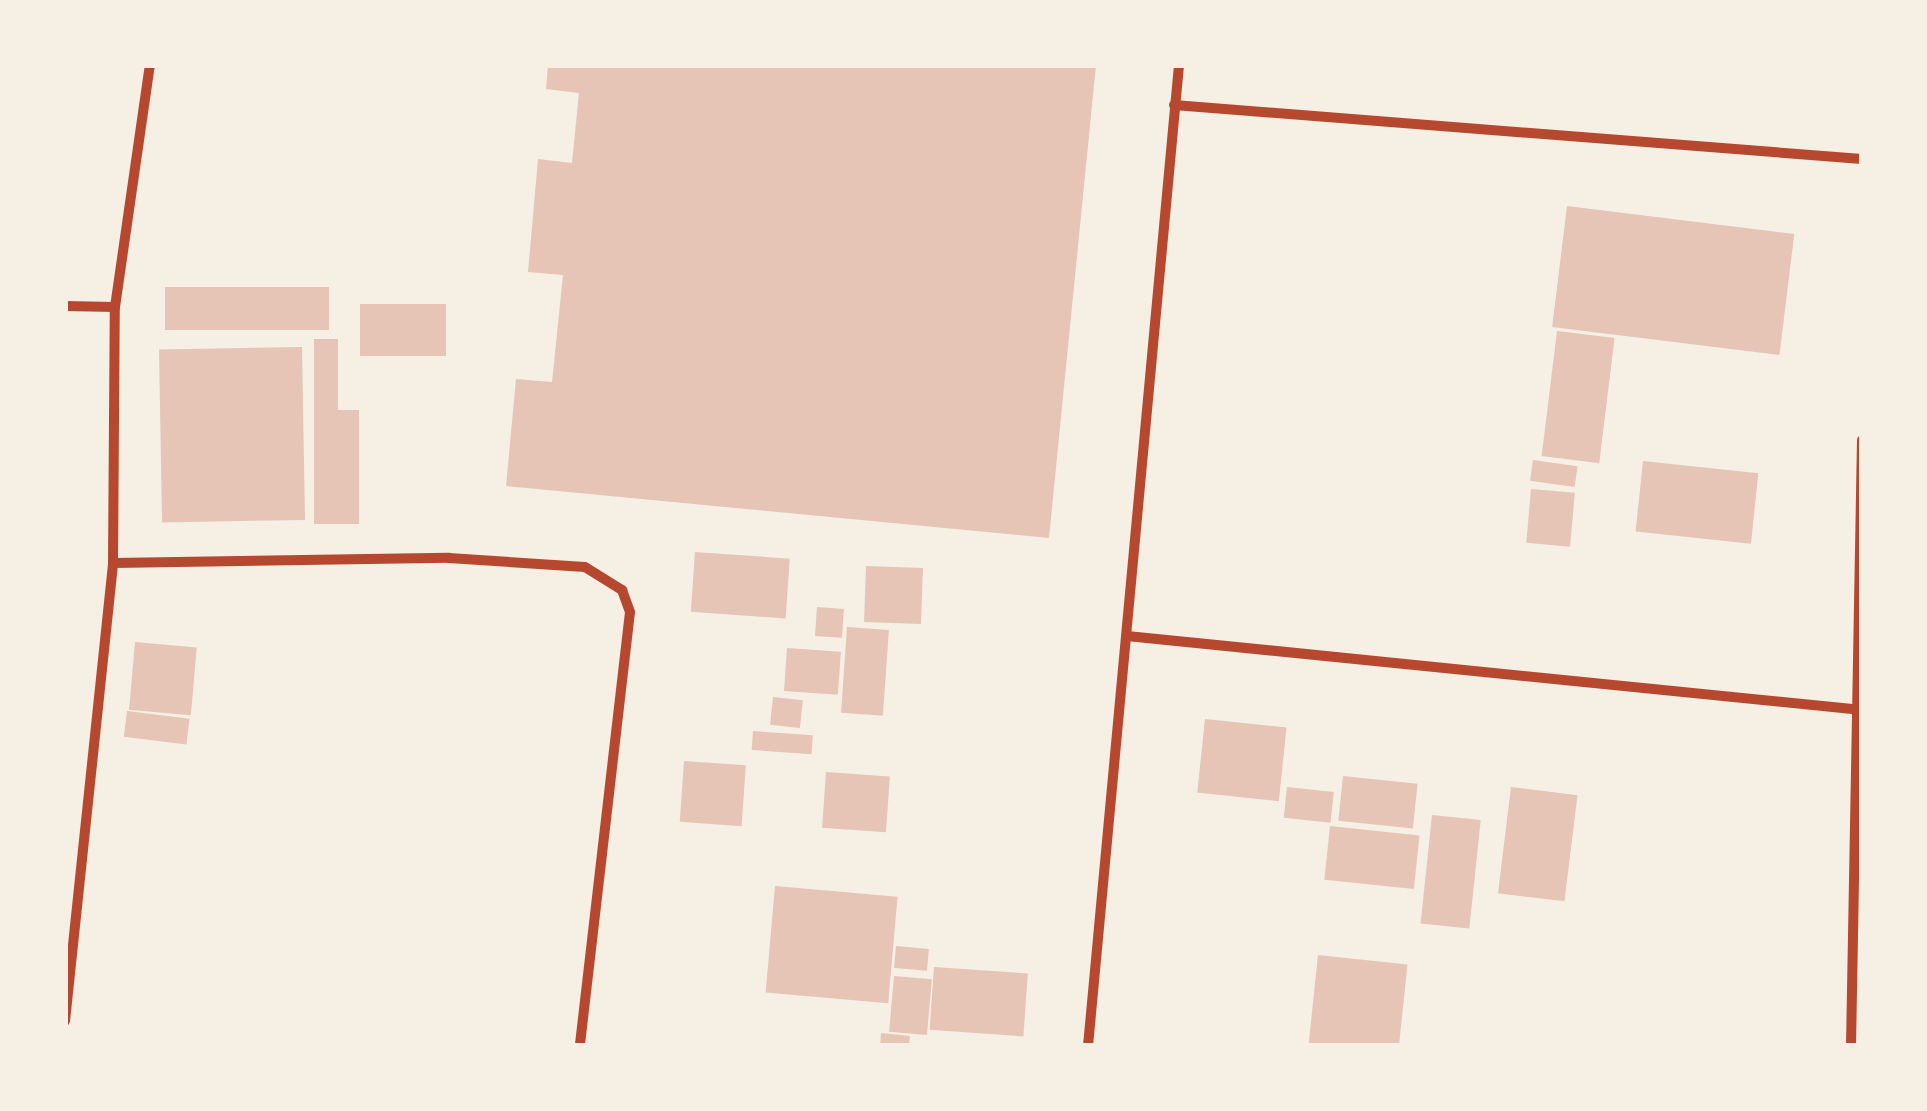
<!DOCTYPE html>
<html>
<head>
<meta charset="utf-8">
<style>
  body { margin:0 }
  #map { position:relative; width:1927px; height:1111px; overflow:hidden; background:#f6efe4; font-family:"Noto Serif",serif }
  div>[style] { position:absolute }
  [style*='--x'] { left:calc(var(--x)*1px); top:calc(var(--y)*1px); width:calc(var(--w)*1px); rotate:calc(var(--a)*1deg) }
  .building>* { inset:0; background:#e6c5b7; transform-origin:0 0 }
  .minor>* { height:10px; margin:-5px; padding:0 5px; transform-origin:5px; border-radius:5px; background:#b5482f }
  span { translate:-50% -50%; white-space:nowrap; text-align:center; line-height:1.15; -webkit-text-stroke:8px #f6efe4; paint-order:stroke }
  .frame { position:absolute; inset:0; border:68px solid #f6efe4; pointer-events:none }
</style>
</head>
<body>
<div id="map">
  <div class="building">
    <i style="clip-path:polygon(548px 65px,1096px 65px,1049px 538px,506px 486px,516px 379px,552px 382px,563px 275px,528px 272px,538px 159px,572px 163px,579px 93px,546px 89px)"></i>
    <i style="left:1567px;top:206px;width:229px;height:122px;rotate:7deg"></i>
    <i style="left:329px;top:287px;width:43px;height:164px;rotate:90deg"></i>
    <i style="left:446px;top:304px;width:52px;height:86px;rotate:90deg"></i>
    <i style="left:1557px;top:331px;width:58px;height:126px;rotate:7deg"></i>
    <i style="clip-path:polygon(314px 339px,338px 339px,338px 410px,359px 410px,359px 524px,314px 524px)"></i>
    <i style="left:302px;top:347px;width:173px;height:143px;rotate:89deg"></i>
    <i style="left:1533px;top:460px;width:45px;height:21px;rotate:8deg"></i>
    <i style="left:1643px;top:461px;width:116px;height:71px;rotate:6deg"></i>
    <i style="left:1531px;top:489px;width:44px;height:54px;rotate:5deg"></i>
    <i style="left:695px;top:552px;width:95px;height:60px;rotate:4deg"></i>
    <i style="left:866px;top:566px;width:57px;height:56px;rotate:2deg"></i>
    <i style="left:817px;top:607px;width:27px;height:29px;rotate:4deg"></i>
    <i style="left:847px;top:627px;width:42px;height:86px;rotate:4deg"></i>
    <i style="left:135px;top:642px;width:62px;height:68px;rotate:5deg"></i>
    <i style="left:787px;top:648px;width:54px;height:43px;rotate:4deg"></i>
    <i style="left:773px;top:697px;width:30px;height:28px;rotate:6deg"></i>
    <i style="left:127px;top:711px;width:63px;height:26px;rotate:7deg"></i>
    <i style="left:1205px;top:719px;width:82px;height:74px;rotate:6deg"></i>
    <i style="left:753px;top:731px;width:60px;height:19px;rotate:4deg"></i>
    <i style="left:684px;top:761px;width:62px;height:61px;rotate:4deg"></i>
    <i style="left:826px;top:772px;width:64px;height:56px;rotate:4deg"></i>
    <i style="left:1343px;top:776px;width:75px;height:45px;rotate:6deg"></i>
    <i style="left:1287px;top:787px;width:47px;height:31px;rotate:6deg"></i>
    <i style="left:1511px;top:787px;width:67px;height:107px;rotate:7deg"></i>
    <i style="left:1432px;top:815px;width:49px;height:109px;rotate:6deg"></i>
    <i style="left:1330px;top:826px;width:90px;height:54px;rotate:6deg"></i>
    <i style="left:775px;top:886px;width:123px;height:107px;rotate:5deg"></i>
    <i style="left:896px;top:946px;width:33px;height:22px;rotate:5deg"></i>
    <i style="left:1318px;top:955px;width:90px;height:92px;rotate:6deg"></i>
    <i style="left:934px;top:967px;width:94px;height:63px;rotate:4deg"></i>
    <i style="left:894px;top:976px;width:38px;height:56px;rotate:5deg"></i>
    <i style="clip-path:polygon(881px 1033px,910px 1036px,909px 1046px,880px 1046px)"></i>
  </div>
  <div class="minor">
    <i style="--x:1174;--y:105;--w:690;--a:4.49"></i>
    <i style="--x:65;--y:306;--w:50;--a:1.1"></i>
    <i style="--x:113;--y:563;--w:336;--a:-0.9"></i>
    <i style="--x:449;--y:558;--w:136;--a:3.8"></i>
    <i style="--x:585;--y:567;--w:44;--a:31.9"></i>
    <i style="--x:622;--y:590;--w:23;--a:70"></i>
    <i style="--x:630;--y:612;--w:437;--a:96.6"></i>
    <i style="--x:1127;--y:636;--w:729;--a:5.75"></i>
    <i style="--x:65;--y:1021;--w:461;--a:-84"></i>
    <i style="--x:113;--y:563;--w:256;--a:-89.6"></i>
    <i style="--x:115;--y:307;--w:245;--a:-81.8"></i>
    <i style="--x:1088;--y:1046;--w:985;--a:-84.7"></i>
    <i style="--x:1851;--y:1046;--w:606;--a:-88.96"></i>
  </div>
  <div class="frame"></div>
</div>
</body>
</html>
